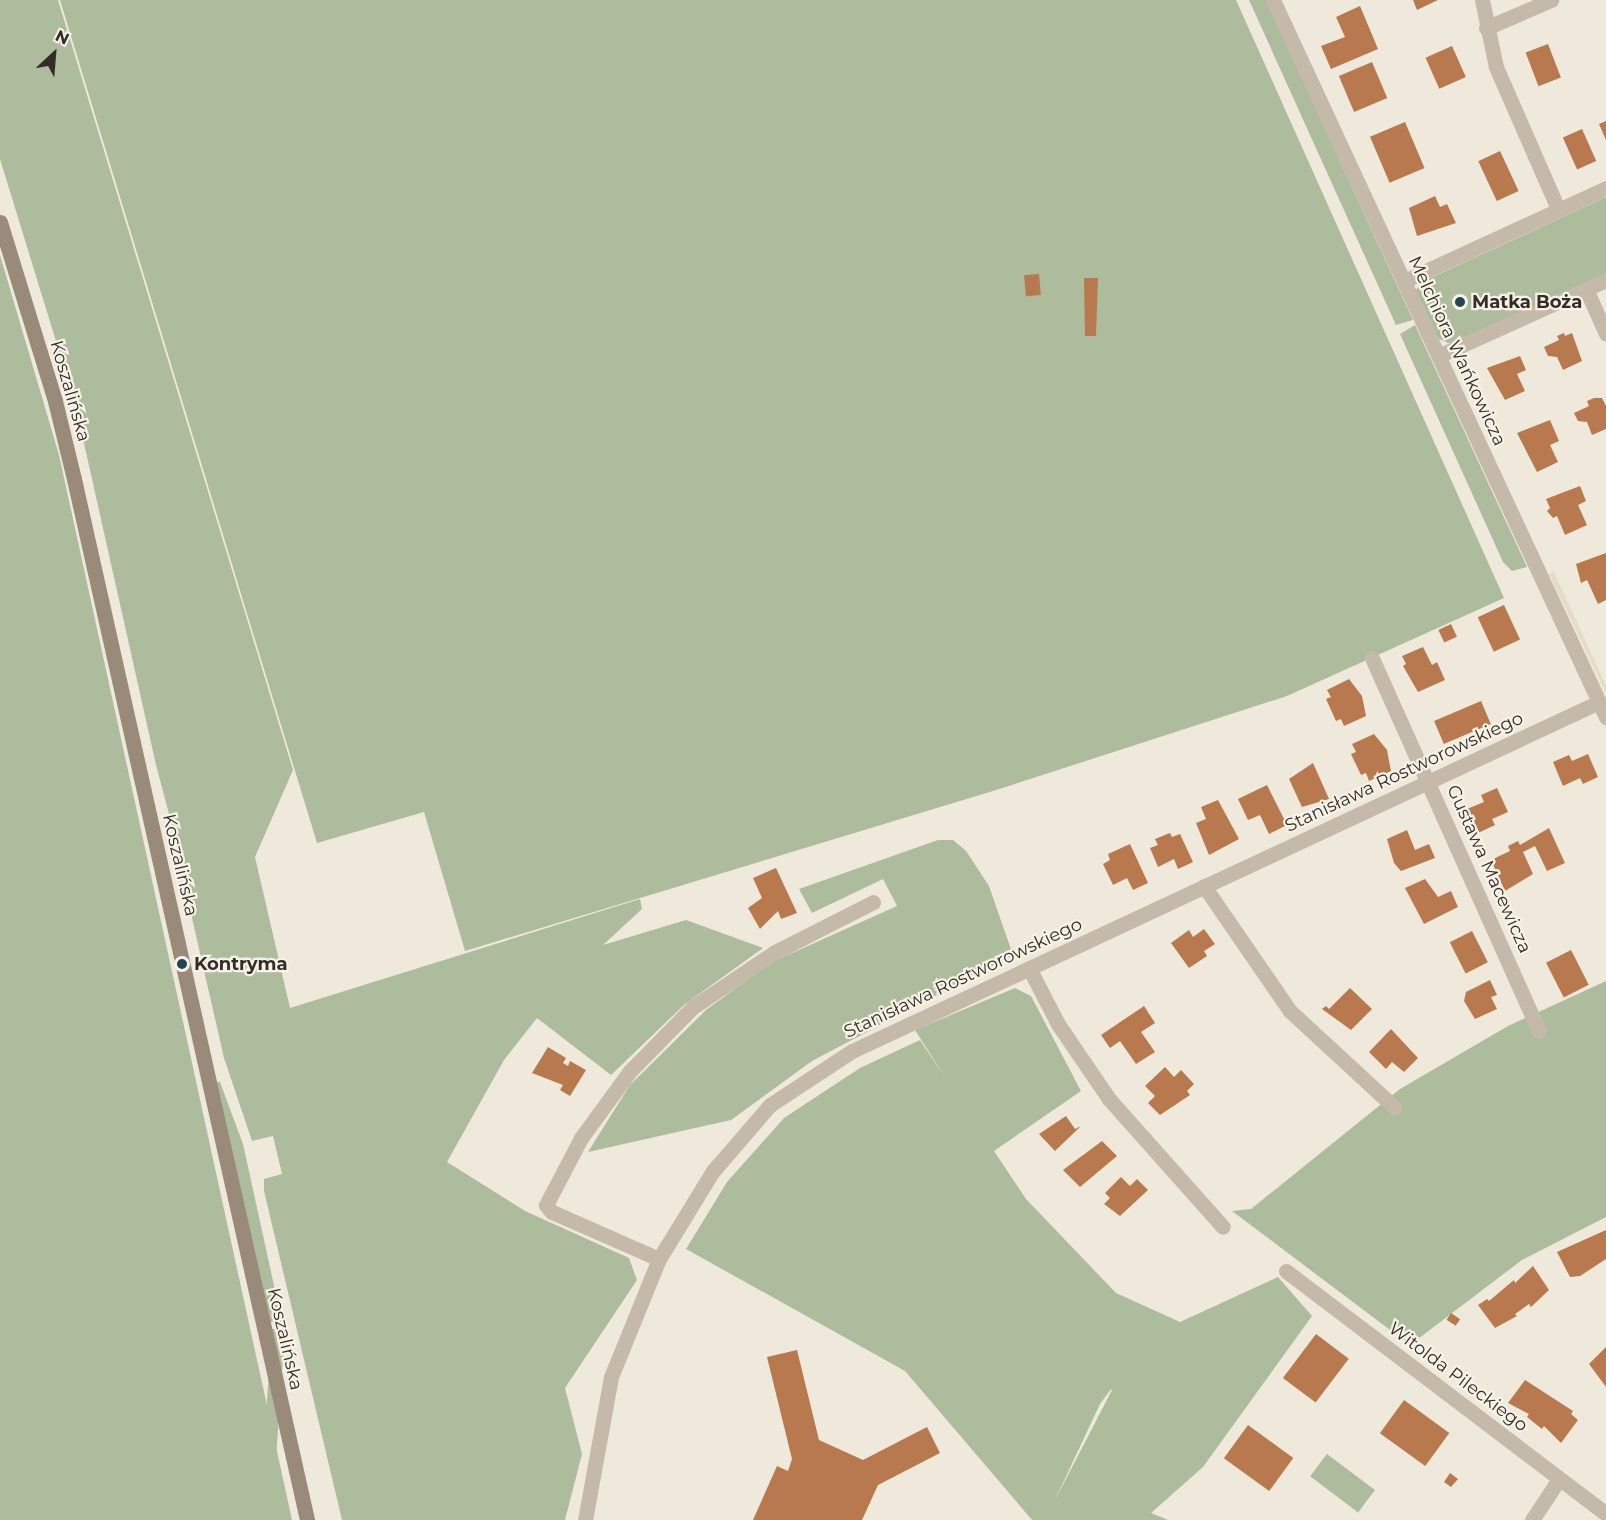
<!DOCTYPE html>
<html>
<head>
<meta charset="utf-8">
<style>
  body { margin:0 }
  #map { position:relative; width:1606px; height:1520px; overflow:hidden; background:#efe9db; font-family:Montserrat,sans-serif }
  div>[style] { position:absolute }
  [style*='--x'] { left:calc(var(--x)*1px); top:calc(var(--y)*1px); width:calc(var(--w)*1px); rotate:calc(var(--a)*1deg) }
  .green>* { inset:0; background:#adbc9d; transform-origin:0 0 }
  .plaza>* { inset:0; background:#e5dcc4 }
  .building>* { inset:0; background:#b9794f; transform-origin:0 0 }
  .street>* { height:15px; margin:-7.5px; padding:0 7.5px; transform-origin:7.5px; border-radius:7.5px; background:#c5baa9 }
  .secondary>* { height:15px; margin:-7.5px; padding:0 7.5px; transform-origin:7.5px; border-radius:7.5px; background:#998a7a }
  .dots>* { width:16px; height:16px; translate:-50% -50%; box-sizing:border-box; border:3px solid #f7f2e7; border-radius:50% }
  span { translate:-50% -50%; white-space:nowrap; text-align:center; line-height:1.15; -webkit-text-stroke:4.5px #f7f2e7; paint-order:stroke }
  .poi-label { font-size:18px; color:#332d28; font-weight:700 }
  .left { translate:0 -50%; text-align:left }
  .street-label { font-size:18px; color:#332d28 }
  .north { position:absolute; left:24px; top:24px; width:60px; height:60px; -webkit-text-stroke:4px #f7f2e7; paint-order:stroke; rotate:26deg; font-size:16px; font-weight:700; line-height:24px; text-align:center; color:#332d28 }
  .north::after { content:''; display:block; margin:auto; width:21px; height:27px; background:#332d28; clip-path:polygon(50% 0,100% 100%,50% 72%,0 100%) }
</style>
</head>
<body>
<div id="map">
  <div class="green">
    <i style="clip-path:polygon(0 0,58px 0,293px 770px,255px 857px,290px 1008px,640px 899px,642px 909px,603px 945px,686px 920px,763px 948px,684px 1005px,611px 1075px,537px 1018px,504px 1060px,447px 1162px,525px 1211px,629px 1258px,637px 1280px,565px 1388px,582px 1454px,565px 1520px,342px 1520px,264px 1191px,264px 1179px,282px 1174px,273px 1136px,252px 1141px,224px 1058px,192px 918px,190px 893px,156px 765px,75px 403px,0 159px)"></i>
    <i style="clip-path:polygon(60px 0,1236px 0,1504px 598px,1287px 696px,993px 791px,465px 951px,424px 812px,317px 843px)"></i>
    <i style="clip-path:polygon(1249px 0,1266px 0,1413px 320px,1396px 325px)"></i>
    <i style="clip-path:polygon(1606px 197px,1606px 275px,1451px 344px,1434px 337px,1416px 290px,1422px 282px)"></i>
    <i style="clip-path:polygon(0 255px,59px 455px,292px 1520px,0 1520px)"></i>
    <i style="clip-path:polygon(1415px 325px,1527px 567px,1512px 571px,1503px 562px,1400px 334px)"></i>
    <i style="clip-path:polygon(938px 840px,953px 840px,966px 851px,989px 886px,1013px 955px,812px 1061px,731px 1120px,588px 1152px,630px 1085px,706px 1010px,772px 962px,897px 906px,883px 879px,812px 913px,799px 889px)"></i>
    <i style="clip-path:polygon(1606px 981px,1606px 1217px,1522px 1260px,1410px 1345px,1232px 1211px,1251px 1209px,1400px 1089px,1508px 1026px)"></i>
    <i style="clip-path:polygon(evenodd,1015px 988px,1031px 996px,1081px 1091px,994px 1151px,1026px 1199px,1116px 1293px,1180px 1322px,1278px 1277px,1312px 1316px,1203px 1467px,1151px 1513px,1168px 1520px,1032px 1520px,905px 1371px,686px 1249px,727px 1182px,784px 1118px,860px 1068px,920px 1040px,946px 1079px,915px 1030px,1015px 988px,1111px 1389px,1112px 1390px,1055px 1500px,1100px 1404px,1111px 1389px)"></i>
    <i style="clip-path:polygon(217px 1082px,220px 1082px,243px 1144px,282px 1322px,270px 1322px)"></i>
    <i style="left:272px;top:1329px;width:13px;height:196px;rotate:4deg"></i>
    <i style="left:1327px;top:1454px;width:60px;height:28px;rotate:37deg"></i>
  </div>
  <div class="plaza">
    <i style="clip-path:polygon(1554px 572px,1606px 686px,1606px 693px,1549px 574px)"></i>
  </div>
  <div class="building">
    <i style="clip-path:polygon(1413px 0,1438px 0,1417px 10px)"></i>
    <i style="clip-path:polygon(1360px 6px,1378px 49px,1331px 69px,1321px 46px,1345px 37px,1336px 17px)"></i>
    <i style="left:1548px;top:44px;width:36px;height:24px;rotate:69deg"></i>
    <i style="left:1452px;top:46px;width:34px;height:29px;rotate:66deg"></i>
    <i style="left:1372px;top:62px;width:39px;height:36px;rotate:67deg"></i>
    <i style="clip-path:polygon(1606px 121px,1606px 140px,1599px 124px)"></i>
    <i style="left:1405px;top:122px;width:50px;height:38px;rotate:67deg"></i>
    <i style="left:1582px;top:129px;width:35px;height:21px;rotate:66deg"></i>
    <i style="left:1500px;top:151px;width:44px;height:24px;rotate:65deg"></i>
    <i style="clip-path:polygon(1435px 196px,1440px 207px,1447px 204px,1456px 223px,1417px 236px,1409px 208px)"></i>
    <i style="left:1039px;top:274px;width:21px;height:15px;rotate:85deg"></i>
    <i style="clip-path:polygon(1084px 278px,1098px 278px,1096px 336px,1085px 336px)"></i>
    <i style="clip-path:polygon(1564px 333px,1565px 336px,1572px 333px,1582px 361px,1563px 370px,1557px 357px,1548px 356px,1544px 347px,1559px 340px,1557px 336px)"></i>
    <i style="clip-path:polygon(1520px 356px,1526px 370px,1517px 374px,1525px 391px,1505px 400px,1487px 368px)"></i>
    <i style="clip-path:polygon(1594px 398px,1602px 398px,1606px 406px,1606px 429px,1592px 435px,1587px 422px,1578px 421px,1574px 413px,1589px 406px,1587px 401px)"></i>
    <i style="clip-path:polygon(1550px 420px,1559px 441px,1550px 445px,1558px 462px,1537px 472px,1517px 433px)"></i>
    <i style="clip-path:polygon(1580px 486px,1586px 501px,1578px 505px,1587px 525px,1565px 535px,1557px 516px,1553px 518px,1547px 511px,1550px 508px,1546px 499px)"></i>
    <i style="clip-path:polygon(1606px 553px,1606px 600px,1598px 604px,1587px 580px,1581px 583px,1576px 564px)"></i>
    <i style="left:1504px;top:605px;width:38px;height:29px;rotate:65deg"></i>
    <i style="left:1451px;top:624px;width:14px;height:14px;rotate:65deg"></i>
    <i style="clip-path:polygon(1423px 647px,1432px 665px,1437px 662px,1445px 680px,1418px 692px,1403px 666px,1406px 664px,1402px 656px)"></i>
    <i style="clip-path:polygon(1349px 679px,1362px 696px,1366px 716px,1344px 726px,1341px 719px,1336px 721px,1326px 699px,1331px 697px,1327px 690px)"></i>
    <i style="left:1481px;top:701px;width:25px;height:51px;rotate:67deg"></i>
    <i style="clip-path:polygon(1374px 734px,1387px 750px,1391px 771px,1369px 781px,1366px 773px,1361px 775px,1351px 754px,1356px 752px,1352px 744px)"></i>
    <i style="clip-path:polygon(1588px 754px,1598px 777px,1583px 784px,1580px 778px,1563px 786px,1553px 762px,1569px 755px,1572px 761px)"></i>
    <i style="clip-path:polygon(1313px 763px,1329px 799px,1302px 807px,1289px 779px)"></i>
    <i style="clip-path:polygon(1267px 785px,1287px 825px,1269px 834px,1260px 815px,1248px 820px,1238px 799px)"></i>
    <i style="clip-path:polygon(1497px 788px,1508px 812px,1492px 819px,1495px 825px,1478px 833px,1467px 809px,1484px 802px,1481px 795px)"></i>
    <i style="clip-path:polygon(1218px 800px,1239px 839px,1209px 855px,1196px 823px,1206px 819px,1201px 807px)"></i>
    <i style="clip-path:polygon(1549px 828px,1565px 863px,1547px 871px,1535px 846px,1523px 852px,1533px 874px,1505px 891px,1491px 860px,1510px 851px,1508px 846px,1518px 841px,1520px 845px)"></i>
    <i style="clip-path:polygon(1407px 830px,1415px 850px,1429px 844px,1435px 858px,1401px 871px,1394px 863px,1387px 839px)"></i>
    <i style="clip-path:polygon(1170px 833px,1172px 837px,1180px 834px,1193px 862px,1178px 869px,1174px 859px,1158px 867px,1150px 848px,1158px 845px,1155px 839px)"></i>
    <i style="clip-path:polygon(1130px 844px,1148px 883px,1133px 890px,1127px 878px,1113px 885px,1103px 864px,1110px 860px,1108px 854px)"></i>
    <i style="clip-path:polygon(776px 868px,797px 913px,781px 919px,778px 911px,760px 929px,748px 908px,762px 898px,753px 878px)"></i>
    <i style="clip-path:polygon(1425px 879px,1438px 897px,1451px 891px,1458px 907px,1424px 924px,1405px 888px)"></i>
    <i style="clip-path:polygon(1204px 929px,1215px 944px,1204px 951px,1207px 956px,1189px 968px,1171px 943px,1189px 930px,1193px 937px)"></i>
    <i style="left:1472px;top:931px;width:35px;height:25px;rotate:63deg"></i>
    <i style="left:1571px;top:950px;width:39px;height:28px;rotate:63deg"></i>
    <i style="clip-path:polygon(1490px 980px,1497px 995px,1491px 997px,1497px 1009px,1475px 1019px,1464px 1001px,1466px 992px)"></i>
    <i style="clip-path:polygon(1350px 988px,1372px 1009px,1351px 1030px,1322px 1009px,1326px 1006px,1329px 1009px)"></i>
    <i style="clip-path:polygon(1144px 1006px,1155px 1023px,1141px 1032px,1155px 1052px,1136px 1064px,1120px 1041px,1110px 1048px,1101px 1035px)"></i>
    <i style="clip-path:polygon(1391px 1029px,1418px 1058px,1404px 1072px,1392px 1062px,1386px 1069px,1369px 1052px)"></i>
    <i style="clip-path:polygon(548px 1047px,566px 1058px,563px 1063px,568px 1066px,570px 1061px,586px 1070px,570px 1096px,560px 1090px,563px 1085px,532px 1073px)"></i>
    <i style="clip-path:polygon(1165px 1067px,1174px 1077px,1181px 1070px,1194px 1084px,1187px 1091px,1190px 1095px,1160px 1115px,1148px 1103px,1155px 1096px,1145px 1086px)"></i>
    <i style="clip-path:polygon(1066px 1116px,1075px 1129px,1081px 1126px,1055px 1151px,1039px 1134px)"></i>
    <i style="clip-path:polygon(1102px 1141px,1117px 1156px,1080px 1187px,1063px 1170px)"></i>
    <i style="clip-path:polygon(1121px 1177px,1130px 1186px,1137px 1179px,1148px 1190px,1120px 1216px,1104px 1204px,1110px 1198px,1105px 1193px)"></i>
    <i style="clip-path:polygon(1606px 1230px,1606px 1259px,1580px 1276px,1570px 1277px,1557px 1252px)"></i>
    <i style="clip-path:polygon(1533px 1266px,1549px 1290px,1531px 1307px,1529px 1304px,1515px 1314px,1517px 1316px,1495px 1328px,1478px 1305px,1487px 1299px,1489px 1301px,1514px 1280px,1515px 1283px)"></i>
    <i style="left:1451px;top:1313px;width:11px;height:8px;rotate:34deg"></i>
    <i style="left:1316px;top:1334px;width:41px;height:55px;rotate:37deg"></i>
    <i style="clip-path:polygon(1606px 1347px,1606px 1387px,1589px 1364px)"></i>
    <i style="clip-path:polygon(797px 1350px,819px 1440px,863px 1460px,927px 1427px,940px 1453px,878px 1485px,862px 1520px,753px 1520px,777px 1466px,788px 1471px,792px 1459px,767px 1357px)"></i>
    <i style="clip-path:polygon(1525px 1380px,1573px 1411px,1571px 1414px,1578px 1420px,1561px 1443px,1544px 1426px,1542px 1429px,1527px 1417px,1529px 1414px,1508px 1403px)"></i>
    <i style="left:1404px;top:1400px;width:56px;height:41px;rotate:36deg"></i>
    <i style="left:1248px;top:1425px;width:56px;height:41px;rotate:36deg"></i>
    <i style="clip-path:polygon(1450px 1473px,1458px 1479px,1451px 1487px,1444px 1482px)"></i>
  </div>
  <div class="street">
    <i style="--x:1273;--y:0;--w:791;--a:65.09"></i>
    <i style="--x:1482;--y:0;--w:68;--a:78.2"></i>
    <i style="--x:1496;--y:67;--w:155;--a:66.4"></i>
    <i style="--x:1486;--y:28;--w:71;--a:-23.3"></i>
    <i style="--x:1404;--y:281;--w:222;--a:-24.7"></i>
    <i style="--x:1586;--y:289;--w:49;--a:66"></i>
    <i style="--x:1438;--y:356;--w:184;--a:-24.3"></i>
    <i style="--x:1372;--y:658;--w:409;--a:65.9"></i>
    <i style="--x:1204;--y:886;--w:152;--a:55.5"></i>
    <i style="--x:1290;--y:1011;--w:142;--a:42.7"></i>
    <i style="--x:1029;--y:968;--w:63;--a:62.6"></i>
    <i style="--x:1058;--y:1024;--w:91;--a:55.8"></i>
    <i style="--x:1109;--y:1099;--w:171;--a:48.3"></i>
    <i style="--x:659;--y:1259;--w:117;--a:-156.3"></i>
    <i style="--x:552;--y:1212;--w:9;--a:-131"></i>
    <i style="--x:546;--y:1205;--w:76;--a:-62.4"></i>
    <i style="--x:581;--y:1138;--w:83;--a:-53.8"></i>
    <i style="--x:630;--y:1071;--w:90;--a:-45.5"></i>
    <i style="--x:693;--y:1007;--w:99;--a:-33.9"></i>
    <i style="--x:775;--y:952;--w:110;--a:-27"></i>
    <i style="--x:1286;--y:1271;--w:402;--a:37.2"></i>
    <i style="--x:585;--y:1520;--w:145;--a:-79.7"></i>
    <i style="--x:611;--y:1377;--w:127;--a:-67.9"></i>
    <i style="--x:659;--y:1259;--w:103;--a:-58.5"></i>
    <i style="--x:713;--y:1171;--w:87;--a:-49.2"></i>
    <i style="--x:770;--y:1105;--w:98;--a:-33.4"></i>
    <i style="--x:852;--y:1051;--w:825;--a:-25.04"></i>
    <i style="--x:1532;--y:1520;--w:49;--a:-56.6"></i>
  </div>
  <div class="secondary">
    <i style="--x:0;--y:222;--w:187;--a:72.9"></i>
    <i style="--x:55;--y:401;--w:80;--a:76.3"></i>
    <i style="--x:74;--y:479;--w:1067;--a:77.38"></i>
  </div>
  <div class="dots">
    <i style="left:1460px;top:302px;background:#224650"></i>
    <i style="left:182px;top:964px;background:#224650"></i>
  </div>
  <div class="poi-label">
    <span class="left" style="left:1472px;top:302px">Matka Boża</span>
    <span class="left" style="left:194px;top:964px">Kontryma</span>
  </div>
  <div class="street-label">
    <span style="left:1457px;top:351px;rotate:65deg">Melchiora Wańkowicza</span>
    <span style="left:70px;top:391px;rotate:74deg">Koszalińska</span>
    <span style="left:1404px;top:772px;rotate:-25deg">Stanisława Rostworowskiego</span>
    <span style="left:180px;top:865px;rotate:77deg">Koszalińska</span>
    <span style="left:1489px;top:869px;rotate:66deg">Gustawa Macewicza</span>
    <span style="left:963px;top:978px;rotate:-25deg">Stanisława Rostworowskiego</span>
    <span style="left:285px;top:1339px;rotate:77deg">Koszalińska</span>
    <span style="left:1458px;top:1377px;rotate:37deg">Witolda Pileckiego</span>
  </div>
  <div class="north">N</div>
</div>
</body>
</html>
